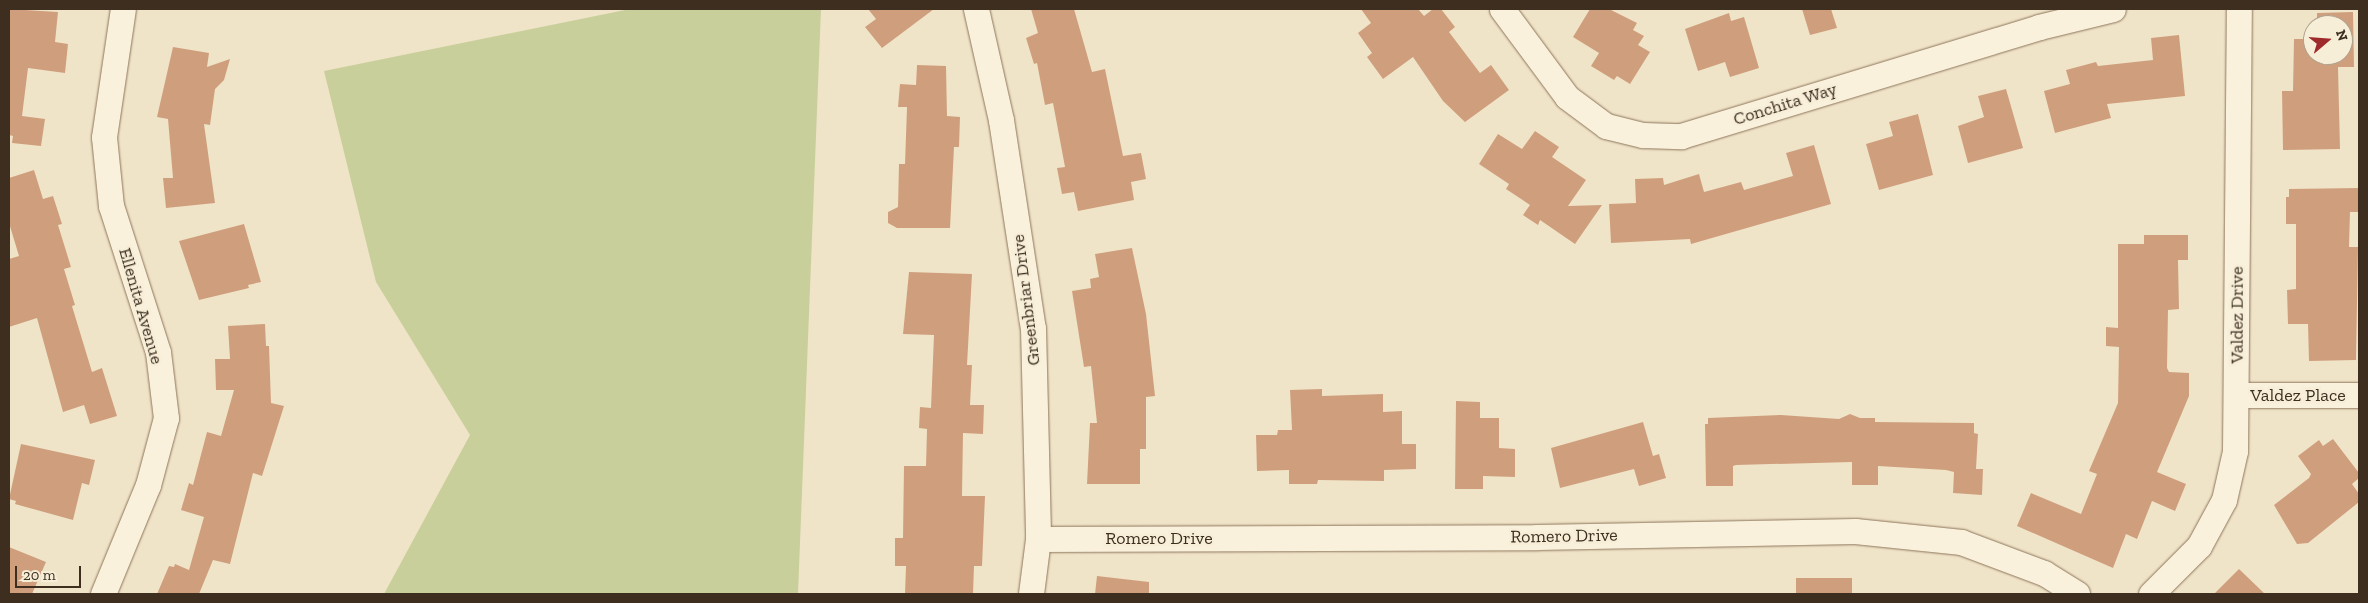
<!DOCTYPE html>
<html>
<head>
<meta charset="utf-8">
<style>
  body { margin:0 }
  #map { position:relative; width:2368px; height:603px; overflow:hidden; background:#f0e4c8; font-family:"Zilla Slab",serif }
  div>[style] { position:absolute }
  [style*='--x'] { left:calc(var(--x)*1px); top:calc(var(--y)*1px); width:calc(var(--w)*1px); rotate:calc(var(--a)*1deg) }
  .green>* { inset:0; background:#c9cf9b }
  .building>* { inset:0; background:#cf9f7d; transform-origin:0 0 }
  .roads { filter:drop-shadow(0 0 1px #8d765c) drop-shadow(0 0 1px #8d765c) }
  .street>* { height:25px; margin:-12.5px; padding:0 12.5px; transform-origin:12.5px; border-radius:12.5px; background:#faf1dc }
  span { translate:-50% -50%; white-space:nowrap; text-align:center; line-height:1.15; -webkit-text-stroke:5px #f7eed8; paint-order:stroke }
  .street-label { font-size:18px; color:#3d2e20 }
  .frame { position:absolute; inset:0; border:10px solid #3d2e20; pointer-events:none }
  .north { position:absolute; left:2303px; top:15px; width:50px; height:50px; box-sizing:border-box; background:#f7eed8; border:1px solid #ada18e; border-radius:50%; rotate:72deg; font-size:14px; font-weight:700; line-height:20px; text-align:center; color:#3d2e20 }
  .north::after { content:''; display:block; margin:auto; width:18px; height:22px; background:#9e2a2b; clip-path:polygon(50% 0,100% 100%,50% 72%,0 100%) }
  .scale { position:absolute; left:15px; top:566px; width:66px; height:22px; box-sizing:border-box; border:2px solid #3d2e20; border-top:0; padding-left:6px; font-size:15px; line-height:18px; white-space:nowrap; color:#3d2e20; -webkit-text-stroke:4px #f7eed8; paint-order:stroke }
</style>
</head>
<body>
<div id="map">
  <div class="green">
    <i style="clip-path:polygon(630px 9px,821px 9px,798px 594px,384px 594px,470px 435px,376px 282px,324px 71px)"></i>
  </div>
  <div class="building">
    <i style="clip-path:polygon(9px 9px,58px 12px,55px 42px,68px 44px,65px 73px,28px 68px,22px 116px,45px 119px,41px 146px,12px 143px,13px 136px,9px 135px)"></i>
    <i style="clip-path:polygon(868px 9px,934px 9px,882px 48px,865px 27px,876px 19px)"></i>
    <i style="clip-path:polygon(1031px 9px,1074px 9px,1092px 72px,1105px 69px,1123px 156px,1141px 153px,1146px 179px,1131px 182px,1134px 200px,1078px 211px,1074px 192px,1062px 194px,1057px 168px,1065px 167px,1053px 103px,1045px 105px,1037px 63px,1034px 64px,1026px 38px,1038px 33px)"></i>
    <i style="clip-path:polygon(1361px 9px,1418px 9px,1424px 16px,1433px 9px,1441px 9px,1455px 27px,1449px 32px,1480px 73px,1491px 65px,1509px 90px,1465px 122px,1443px 101px,1413px 57px,1383px 79px,1367px 57px,1372px 53px,1358px 33px,1371px 23px)"></i>
    <i style="clip-path:polygon(1590px 9px,1609px 9px,1637px 23px,1633px 30px,1644px 36px,1638px 45px,1650px 52px,1630px 84px,1617px 76px,1614px 80px,1591px 66px,1599px 53px,1573px 37px)"></i>
    <i style="clip-path:polygon(1802px 9px,1831px 9px,1837px 28px,1810px 35px)"></i>
    <i style="clip-path:polygon(2353px 12px,2354px 67px,2338px 67px,2340px 149px,2283px 150px,2282px 91px,2293px 91px,2294px 39px,2313px 39px,2313px 55px,2343px 55px,2343px 25px,2317px 25px,2317px 13px)"></i>
    <i style="clip-path:polygon(1729px 13px,1731px 21px,1744px 17px,1759px 68px,1730px 77px,1725px 62px,1698px 71px,1685px 29px)"></i>
    <i style="clip-path:polygon(2179px 35px,2185px 96px,2107px 104px,2111px 118px,2055px 133px,2044px 91px,2070px 84px,2066px 70px,2096px 62px,2098px 66px,2153px 60px,2151px 38px)"></i>
    <i style="clip-path:polygon(173px 47px,209px 53px,207px 67px,230px 59px,224px 80px,215px 89px,210px 125px,204px 124px,215px 203px,166px 208px,163px 178px,173px 178px,168px 119px,157px 117px)"></i>
    <i style="clip-path:polygon(917px 65px,946px 66px,947px 116px,960px 117px,959px 147px,954px 147px,950px 228px,897px 228px,888px 223px,888px 212px,898px 207px,899px 164px,905px 164px,907px 107px,898px 107px,900px 84px,916px 85px)"></i>
    <i style="clip-path:polygon(2006px 89px,2023px 148px,1968px 163px,1958px 126px,1984px 117px,1978px 96px)"></i>
    <i style="clip-path:polygon(1918px 114px,1933px 175px,1879px 190px,1866px 144px,1893px 136px,1889px 122px)"></i>
    <i style="clip-path:polygon(1535px 131px,1559px 147px,1552px 157px,1586px 180px,1568px 206px,1602px 205px,1575px 244px,1540px 220px,1538px 225px,1523px 215px,1530px 205px,1506px 189px,1509px 184px,1479px 164px,1498px 134px,1522px 149px)"></i>
    <i style="clip-path:polygon(1814px 145px,1831px 204px,1691px 244px,1690px 239px,1611px 243px,1609px 204px,1636px 203px,1635px 179px,1663px 178px,1664px 185px,1699px 174px,1704px 192px,1741px 182px,1744px 190px,1793px 176px,1786px 153px)"></i>
    <i style="clip-path:polygon(34px 170px,43px 199px,53px 196px,62px 224px,58px 225px,71px 267px,64px 269px,75px 305px,72px 306px,92px 372px,102px 368px,117px 416px,90px 424px,84px 405px,63px 412px,37px 318px,9px 327px,9px 259px,19px 256px,9px 223px,9px 178px)"></i>
    <i style="clip-path:polygon(2359px 188px,2359px 212px,2350px 212px,2349px 247px,2358px 247px,2356px 360px,2309px 361px,2308px 324px,2288px 324px,2287px 290px,2296px 289px,2296px 224px,2286px 224px,2286px 197px,2289px 197px,2289px 189px)"></i>
    <i style="clip-path:polygon(244px 224px,261px 282px,248px 285px,249px 288px,199px 300px,179px 241px)"></i>
    <i style="clip-path:polygon(2144px 235px,2188px 235px,2188px 260px,2178px 260px,2179px 309px,2168px 310px,2167px 368px,2169px 372px,2189px 373px,2189px 396px,2157px 472px,2186px 484px,2175px 511px,2152px 501px,2137px 539px,2126px 534px,2113px 568px,2017px 526px,2031px 493px,2081px 514px,2097px 474px,2089px 471px,2118px 403px,2119px 347px,2106px 346px,2106px 327px,2118px 328px,2118px 244px,2144px 244px)"></i>
    <i style="clip-path:polygon(1132px 248px,1146px 314px,1155px 396px,1146px 397px,1146px 449px,1140px 449px,1140px 484px,1087px 484px,1090px 423px,1097px 423px,1091px 366px,1084px 367px,1072px 291px,1091px 288px,1090px 279px,1099px 277px,1095px 254px)"></i>
    <i style="clip-path:polygon(909px 272px,972px 274px,967px 365px,972px 365px,970px 405px,984px 405px,983px 434px,963px 433px,962px 496px,985px 496px,982px 566px,974px 566px,973px 594px,905px 594px,906px 566px,895px 566px,895px 538px,903px 538px,904px 466px,926px 466px,927px 429px,919px 428px,920px 407px,931px 408px,934px 335px,903px 334px)"></i>
    <i style="clip-path:polygon(265px 324px,266px 346px,269px 346px,271px 403px,284px 406px,262px 476px,253px 473px,230px 564px,213px 560px,199px 594px,157px 594px,169px 566px,174px 567px,175px 564px,189px 570px,204px 517px,181px 510px,189px 483px,193px 485px,207px 432px,221px 436px,234px 390px,216px 390px,215px 359px,230px 359px,228px 326px)"></i>
    <i style="clip-path:polygon(1322px 389px,1322px 396px,1383px 394px,1383px 412px,1402px 411px,1402px 444px,1416px 444px,1416px 469px,1384px 470px,1384px 481px,1318px 480px,1317px 484px,1289px 484px,1289px 470px,1257px 471px,1256px 435px,1277px 435px,1278px 430px,1292px 430px,1290px 390px)"></i>
    <i style="clip-path:polygon(1456px 401px,1480px 402px,1480px 418px,1499px 418px,1499px 448px,1515px 449px,1515px 477px,1483px 476px,1483px 489px,1455px 489px)"></i>
    <i style="clip-path:polygon(1850px 414px,1860px 418px,1875px 418px,1875px 422px,1974px 423px,1974px 433px,1978px 434px,1976px 469px,1983px 469px,1982px 495px,1953px 493px,1954px 472px,1946px 470px,1878px 466px,1878px 485px,1852px 485px,1852px 462px,1736px 465px,1733px 466px,1733px 486px,1706px 486px,1705px 424px,1708px 424px,1708px 418px,1781px 415px,1839px 419px)"></i>
    <i style="clip-path:polygon(1643px 422px,1653px 456px,1659px 454px,1666px 478px,1639px 486px,1634px 469px,1560px 488px,1551px 448px)"></i>
    <i style="clip-path:polygon(2333px 439px,2359px 473px,2359px 478px,2352px 484px,2359px 494px,2359px 502px,2308px 543px,2297px 544px,2274px 505px,2309px 478px,2311px 474px,2298px 456px,2319px 440px,2323px 446px)"></i>
    <i style="clip-path:polygon(21px 444px,95px 460px,89px 485px,82px 483px,73px 520px,15px 504px,16px 501px,9px 499px)"></i>
    <i style="clip-path:polygon(9px 547px,46px 562px,32px 594px,9px 594px)"></i>
    <i style="clip-path:polygon(2239px 569px,2265px 594px,2214px 594px)"></i>
    <i style="clip-path:polygon(1097px 576px,1149px 582px,1149px 594px,1095px 594px)"></i>
    <i style="left:1796px;top:578px;width:56px;height:16px"></i>
  </div>
  <div class="roads">
    <div class="street">
      <i style="--x:976;--y:9;--w:114;--a:77.3"></i>
      <i style="--x:1001;--y:120;--w:210;--a:81.3"></i>
      <i style="--x:1033;--y:328;--w:211;--a:88.6"></i>
      <i style="--x:1038;--y:539;--w:55;--a:97.3"></i>
      <i style="--x:1502;--y:9;--w:109;--a:53.5"></i>
      <i style="--x:1567;--y:97;--w:49;--a:36.6"></i>
      <i style="--x:1606;--y:126;--w:38;--a:14"></i>
      <i style="--x:1643;--y:135;--w:38;--a:2"></i>
      <i style="--x:1681;--y:136;--w:374;--a:-16.9"></i>
      <i style="--x:2039;--y:27;--w:76;--a:-13.7"></i>
      <i style="--x:2237;--y:395;--w:122;--a:0"></i>
      <i style="--x:1038;--y:539;--w:499;--a:-0.2"></i>
      <i style="--x:1537;--y:537;--w:318;--a:-1.1"></i>
      <i style="--x:1855;--y:531;--w:107;--a:5.9"></i>
      <i style="--x:1961;--y:542;--w:89;--a:20.5"></i>
      <i style="--x:2044;--y:573;--w:39;--a:32"></i>
      <i style="--x:103;--y:594;--w:118;--a:-67.6"></i>
      <i style="--x:148;--y:485;--w:69;--a:-75"></i>
      <i style="--x:166;--y:418;--w:66;--a:-96.9"></i>
      <i style="--x:158;--y:352;--w:153;--a:-107.8"></i>
      <i style="--x:111;--y:206;--w:69;--a:-95.8"></i>
      <i style="--x:104;--y:137;--w:129;--a:-81.6"></i>
      <i style="--x:2151;--y:594;--w:68;--a:-45"></i>
      <i style="--x:2199;--y:546;--w:52;--a:-61.5"></i>
      <i style="--x:2224;--y:500;--w:50;--a:-77.3"></i>
      <i style="--x:2235;--y:451;--w:442;--a:-89.5"></i>
    </div>
  </div>
  <div class="street-label">
    <span style="left:1785px;top:104px;rotate:-17deg">Conchita Way</span>
    <span style="left:1026px;top:300px;rotate:-97deg">Greenbriar Drive</span>
    <span style="left:141px;top:306px;rotate:74deg">Ellenita Avenue</span>
    <span style="left:2237px;top:315px;rotate:-90deg">Valdez Drive</span>
    <span style="left:2298px;top:395px">Valdez Place</span>
    <span style="left:1564px;top:536px;rotate:-1deg">Romero Drive</span>
    <span style="left:1159px;top:538px">Romero Drive</span>
  </div>
  <div class="frame"></div>
  <div class="north">N</div>
  <div class="scale">20 m</div>
</div>
</body>
</html>
